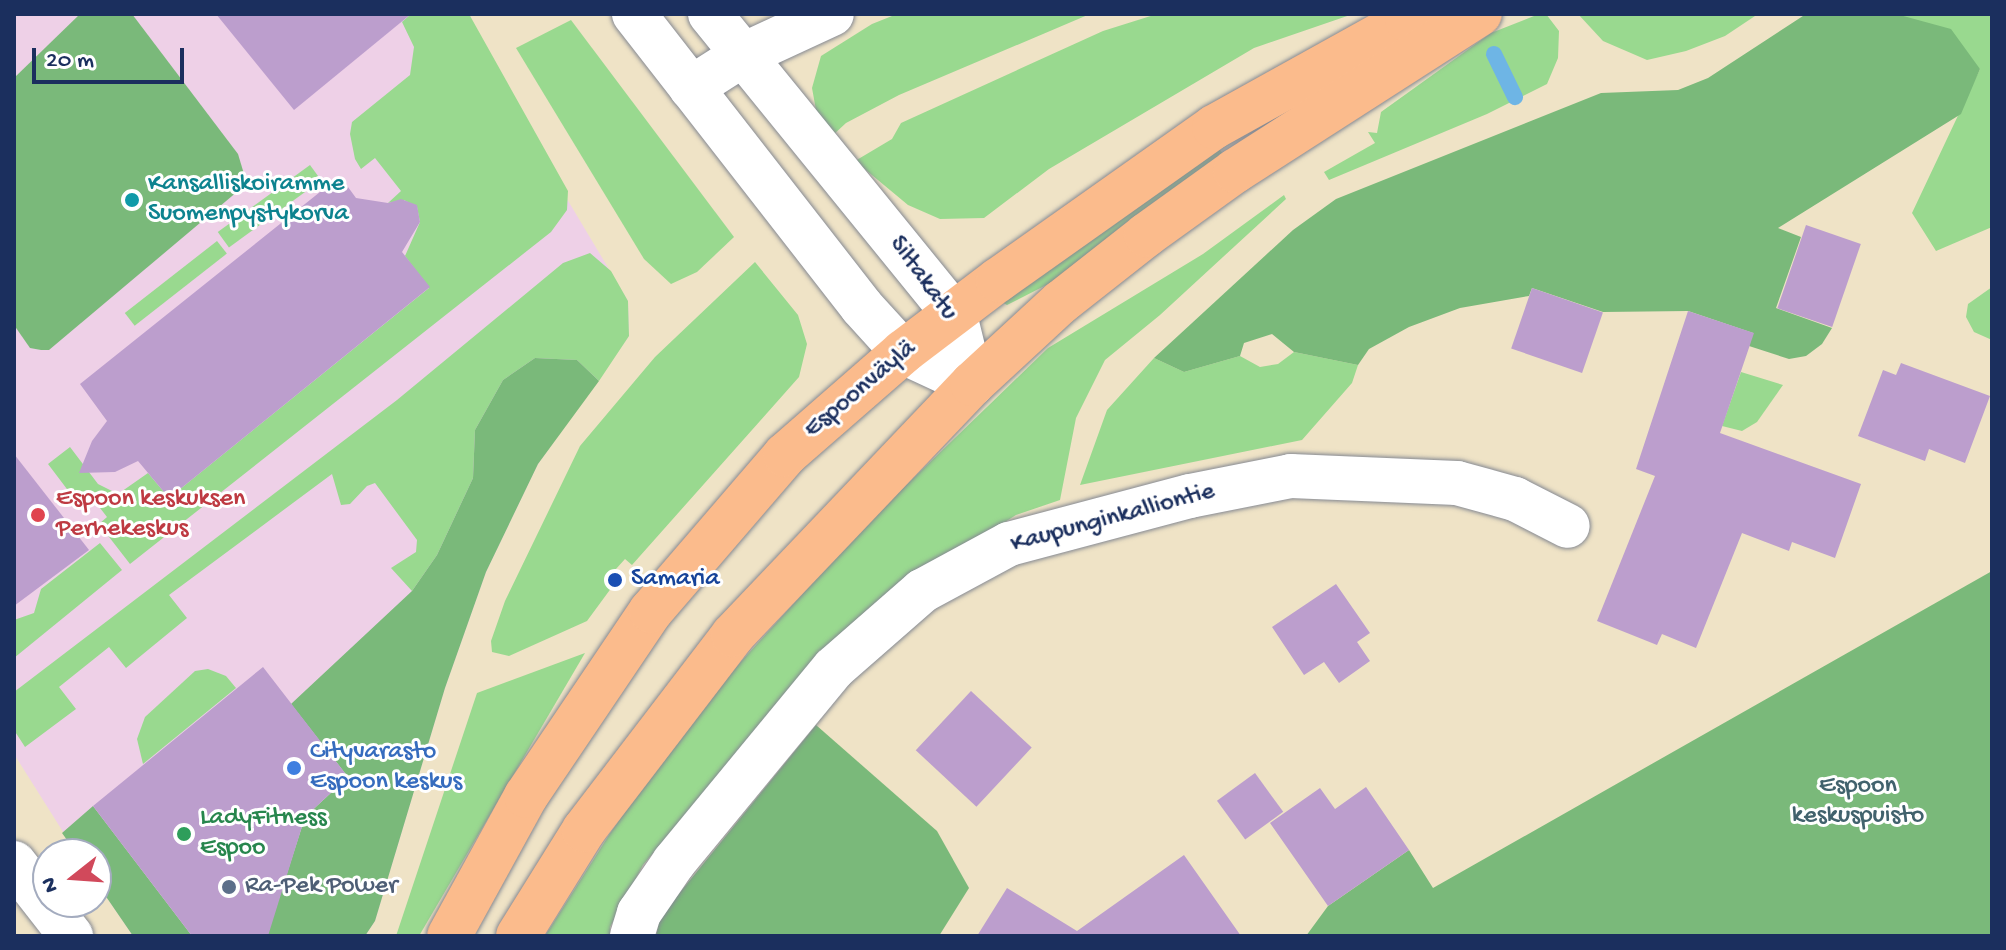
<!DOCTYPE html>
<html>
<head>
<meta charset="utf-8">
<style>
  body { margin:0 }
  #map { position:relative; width:2006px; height:950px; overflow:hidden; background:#efe3c6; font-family:"Gochi Hand",sans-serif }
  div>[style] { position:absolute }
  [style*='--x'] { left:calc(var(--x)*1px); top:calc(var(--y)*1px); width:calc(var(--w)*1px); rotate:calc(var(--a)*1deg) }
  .built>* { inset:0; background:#eed0e7 }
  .green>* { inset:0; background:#99d98f; transform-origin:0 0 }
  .forest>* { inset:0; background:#7ab97a }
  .stream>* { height:16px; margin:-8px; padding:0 8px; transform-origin:8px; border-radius:8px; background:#6eb5e5 }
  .building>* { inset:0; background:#bc9ecd; transform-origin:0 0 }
  .roads { filter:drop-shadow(0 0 2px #858992) drop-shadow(0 0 2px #858992) }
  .minor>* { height:44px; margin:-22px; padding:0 22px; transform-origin:22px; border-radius:22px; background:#fff }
  .tertiary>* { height:44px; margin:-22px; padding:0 22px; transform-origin:22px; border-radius:22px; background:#fff }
  .primary>* { height:44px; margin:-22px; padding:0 22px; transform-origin:22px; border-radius:22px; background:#fbbb8c }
  .dots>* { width:22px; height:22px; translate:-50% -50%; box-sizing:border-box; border:4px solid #fff; border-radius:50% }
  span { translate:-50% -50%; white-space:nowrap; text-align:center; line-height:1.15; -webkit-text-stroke:6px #fff; paint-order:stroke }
  .culture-label { font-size:26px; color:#0d838f }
  .left { translate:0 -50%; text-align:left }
  .street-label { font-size:26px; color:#1b2f5e }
  .health-label { font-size:26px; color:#be3a42 }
  .transit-label { font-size:26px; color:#164399 }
  .shop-label { font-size:26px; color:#366cbe }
  .park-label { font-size:26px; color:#41626d }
  .leisure-label { font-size:26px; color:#27864d }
  .service-label { font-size:26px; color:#4e5e75 }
  .frame { position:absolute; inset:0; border:16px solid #1b2f5e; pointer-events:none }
  .north { position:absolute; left:32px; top:838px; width:80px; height:80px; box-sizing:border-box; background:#fff; border:2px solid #a4acbf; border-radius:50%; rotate:253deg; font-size:22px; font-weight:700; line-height:32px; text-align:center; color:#1b2f5e }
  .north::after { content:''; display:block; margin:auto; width:28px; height:36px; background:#d1495b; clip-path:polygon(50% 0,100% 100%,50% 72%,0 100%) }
  .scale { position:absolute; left:32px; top:48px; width:152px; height:36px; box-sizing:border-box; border:4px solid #1b2f5e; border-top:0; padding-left:10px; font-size:24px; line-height:28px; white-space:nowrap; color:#1b2f5e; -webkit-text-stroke:6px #fff; paint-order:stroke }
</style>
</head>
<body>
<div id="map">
  <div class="built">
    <i style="clip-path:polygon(14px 14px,466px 14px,567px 199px,628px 301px,629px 336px,538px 464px,486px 572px,445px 688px,375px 921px,365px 936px,133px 936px,96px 882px,96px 854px,77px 854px,14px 754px)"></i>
  </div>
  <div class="green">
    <i style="clip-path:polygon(411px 14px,469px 14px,568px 191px,567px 210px,551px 232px,130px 564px,99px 524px,107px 517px,90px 495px,81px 502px,76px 501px,48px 464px,70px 447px,98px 484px,118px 494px,148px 473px,169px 498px,429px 288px,405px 256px,420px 222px,417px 207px,404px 200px,388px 203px,401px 191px,375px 158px,361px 169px,355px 159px,350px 134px,352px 122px,410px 75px,414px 47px,402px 22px)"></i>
    <i style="clip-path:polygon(897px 14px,1090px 14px,899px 95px,846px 123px,832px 136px,816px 110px,812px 88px,821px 56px,872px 24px)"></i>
    <i style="clip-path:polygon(1157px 14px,1353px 14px,1254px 48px,1049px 169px,984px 218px,940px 219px,908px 205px,855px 161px,892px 139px,901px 123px,1103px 31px)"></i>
    <i style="clip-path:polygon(1539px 14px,1546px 14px,1559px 31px,1558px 58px,1547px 84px,1487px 114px,1329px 180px,1324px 172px,1375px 143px,1368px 132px,1377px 133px,1381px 112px,1491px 33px)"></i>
    <i style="clip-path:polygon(1578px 14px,1758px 14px,1725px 36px,1686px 51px,1647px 60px,1603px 41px)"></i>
    <i style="clip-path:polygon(1896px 14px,1992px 14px,1992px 227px,1936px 251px,1912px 213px,1980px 69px)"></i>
    <i style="clip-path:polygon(571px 20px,734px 237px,697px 272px,671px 284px,644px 259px,516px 48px)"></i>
    <i style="clip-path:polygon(1215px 143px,1223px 154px,1060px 278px,1007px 305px,1000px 301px)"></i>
    <i style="left:310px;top:165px;width:19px;height:114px;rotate:54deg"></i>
    <i style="clip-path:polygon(1284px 195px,1286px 199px,1160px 315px,1105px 360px,1076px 418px,1060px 500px,1016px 515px,882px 600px,736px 755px,643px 865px,610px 927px,610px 936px,545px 936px,609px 835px,690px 718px,864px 526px,1048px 348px,1203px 254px)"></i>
    <i style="left:217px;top:241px;width:16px;height:117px;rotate:52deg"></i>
    <i style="clip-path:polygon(590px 253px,611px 271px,628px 301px,629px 336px,599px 381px,577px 360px,535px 358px,503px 380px,475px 430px,473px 478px,437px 555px,412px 591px,391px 568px,416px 552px,417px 540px,375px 483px,367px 486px,350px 504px,341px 505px,332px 474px,169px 595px,187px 618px,126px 668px,109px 647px,59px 687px,76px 709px,25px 747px,14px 730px,14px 692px,397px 400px,563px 263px)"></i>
    <i style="clip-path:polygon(755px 262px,798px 315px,807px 344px,799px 377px,632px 565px,625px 559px,606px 580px,612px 587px,587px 621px,509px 656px,492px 652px,491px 641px,505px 601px,580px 446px,655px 357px)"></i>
    <i style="clip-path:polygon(1992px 287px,1992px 340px,1974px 332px,1966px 317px,1968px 304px)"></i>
    <i style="clip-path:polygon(1294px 352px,1358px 365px,1352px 383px,1302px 440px,1080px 485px,1107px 410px,1154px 358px,1184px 372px,1240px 356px,1260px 367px,1278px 364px)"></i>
    <i style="clip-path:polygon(1741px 372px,1783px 385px,1757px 422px,1742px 431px,1722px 426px)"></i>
    <i style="clip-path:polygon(100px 543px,122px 570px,14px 658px,14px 620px,34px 613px,41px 589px)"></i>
    <i style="clip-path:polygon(585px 653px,419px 936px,396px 936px,477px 693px)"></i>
    <i style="clip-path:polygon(208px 669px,226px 676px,236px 688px,143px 764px,137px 739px,145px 717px,195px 671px)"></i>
  </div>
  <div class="forest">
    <i style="clip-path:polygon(80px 14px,132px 14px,238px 154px,244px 174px,238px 191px,49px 350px,41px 350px,30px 348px,14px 325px,14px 78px)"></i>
    <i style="clip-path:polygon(1806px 14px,1896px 14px,1951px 29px,1980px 69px,1961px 114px,1778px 228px,1801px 237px,1776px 308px,1832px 328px,1822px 344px,1806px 356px,1789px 359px,1749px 346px,1753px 333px,1688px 311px,1603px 312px,1532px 288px,1529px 296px,1460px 308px,1409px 327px,1369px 349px,1358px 365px,1294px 352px,1272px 334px,1244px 343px,1240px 356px,1184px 372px,1154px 358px,1293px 230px,1336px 199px,1601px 93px,1678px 90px,1708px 78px)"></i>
    <i style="clip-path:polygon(535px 358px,577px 360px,599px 381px,538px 464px,486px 572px,445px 688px,375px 921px,365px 936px,267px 936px,305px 817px,348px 777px,291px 704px,412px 591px,437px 555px,473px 478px,475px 430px,503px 380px)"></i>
    <i style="clip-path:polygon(1992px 571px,1992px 936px,1306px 936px,1328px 906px,1409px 850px,1433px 888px)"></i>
    <i style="clip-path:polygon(816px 725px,937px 831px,969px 888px,939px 936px,656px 936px,660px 917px)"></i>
    <i style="clip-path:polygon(93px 806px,192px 936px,133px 936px,96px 882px,96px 854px,77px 854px,62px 833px)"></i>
  </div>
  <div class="stream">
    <i style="--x:1494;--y:54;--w:48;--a:64"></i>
  </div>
  <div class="building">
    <i style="clip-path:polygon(216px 14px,411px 14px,294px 110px)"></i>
    <i style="clip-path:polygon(340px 176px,356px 198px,388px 203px,401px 199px,417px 205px,420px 222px,402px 252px,430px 287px,169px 498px,138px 461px,115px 472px,79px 473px,92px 441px,107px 421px,80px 384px)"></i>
    <i style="left:1806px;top:225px;width:58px;height:88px;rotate:19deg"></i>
    <i style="left:1532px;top:288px;width:75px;height:64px;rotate:19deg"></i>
    <i style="clip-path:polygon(1688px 311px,1754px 333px,1720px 433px,1861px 484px,1835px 558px,1792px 542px,1789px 551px,1742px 533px,1696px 648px,1662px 634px,1657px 645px,1597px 621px,1655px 476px,1636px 469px)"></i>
    <i style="clip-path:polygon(1901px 363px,1990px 396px,1965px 463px,1929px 449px,1925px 461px,1858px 436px,1883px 370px,1896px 375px)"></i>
    <i style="clip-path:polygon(14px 454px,89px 550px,14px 606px)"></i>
    <i style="clip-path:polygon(1336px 584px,1370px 633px,1357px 642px,1370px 661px,1339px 683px,1324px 662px,1304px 675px,1272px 627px)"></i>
    <i style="clip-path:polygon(263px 667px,348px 777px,305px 817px,268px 936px,192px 936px,93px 806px)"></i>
    <i style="left:971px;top:691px;width:83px;height:81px;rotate:43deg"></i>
    <i style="left:1255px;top:773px;width:48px;height:47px;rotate:54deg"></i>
    <i style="clip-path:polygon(1366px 787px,1409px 850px,1328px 906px,1270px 823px,1320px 788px,1335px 809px)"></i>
    <i style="clip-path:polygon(1184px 855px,1241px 936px,977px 936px,1007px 888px,1077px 931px)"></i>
  </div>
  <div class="roads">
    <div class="minor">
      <i style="--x:691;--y:88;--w:59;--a:-32.6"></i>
      <i style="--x:741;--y:56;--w:100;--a:-24.8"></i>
      <i style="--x:14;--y:863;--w:93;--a:52"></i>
      <i style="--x:632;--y:936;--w:24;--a:-73"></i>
      <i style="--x:639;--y:913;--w:62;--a:-55.5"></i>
      <i style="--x:674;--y:862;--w:251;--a:-50.5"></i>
      <i style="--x:834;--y:668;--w:117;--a:-41.2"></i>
      <i style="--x:922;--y:591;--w:99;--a:-28.4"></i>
      <i style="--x:1009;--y:544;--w:187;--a:-14.9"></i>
      <i style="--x:1190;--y:496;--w:103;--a:-11.2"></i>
      <i style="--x:1291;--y:476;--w:166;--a:2.4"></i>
      <i style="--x:1457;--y:483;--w:60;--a:15.4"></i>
      <i style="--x:1515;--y:499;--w:59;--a:27"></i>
    </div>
    <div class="tertiary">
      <i style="--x:634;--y:14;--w:371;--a:52.1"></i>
      <i style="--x:862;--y:307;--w:61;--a:47.7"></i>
      <i style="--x:903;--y:352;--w:76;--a:24.9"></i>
      <i style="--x:710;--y:14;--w:388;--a:50.9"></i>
      <i style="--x:955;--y:315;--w:71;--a:76.2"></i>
    </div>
    <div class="primary">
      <i style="--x:449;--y:936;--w:160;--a:-61.2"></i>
      <i style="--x:526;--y:796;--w:223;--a:-56"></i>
      <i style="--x:651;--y:611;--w:206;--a:-49.3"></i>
      <i style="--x:785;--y:455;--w:157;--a:-41.1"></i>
      <i style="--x:903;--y:352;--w:119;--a:-37.2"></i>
      <i style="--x:998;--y:280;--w:265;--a:-35.3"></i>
      <i style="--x:1214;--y:127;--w:221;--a:-29"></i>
      <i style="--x:1407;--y:20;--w:28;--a:-13"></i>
      <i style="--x:518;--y:936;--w:125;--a:-58.1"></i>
      <i style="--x:584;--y:830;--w:245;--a:-52.6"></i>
      <i style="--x:733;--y:635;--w:347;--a:-46.4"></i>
      <i style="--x:972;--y:384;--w:121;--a:-42.7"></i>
      <i style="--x:1061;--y:302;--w:108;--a:-38.2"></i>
      <i style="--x:1146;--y:235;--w:110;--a:-35.7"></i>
      <i style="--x:1235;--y:171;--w:291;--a:-32.7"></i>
    </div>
  </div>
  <div class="dots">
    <i style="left:132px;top:200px;background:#0f9aa8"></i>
    <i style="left:38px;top:515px;background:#e0444e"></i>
    <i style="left:615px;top:580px;background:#1a4fb4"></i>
    <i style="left:294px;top:768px;background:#3f7fe0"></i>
    <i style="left:184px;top:834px;background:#2e9e5b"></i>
    <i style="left:229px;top:887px;background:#5c6f8a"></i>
  </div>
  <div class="culture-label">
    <span class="left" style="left:148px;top:200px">Kansalliskoiramme<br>Suomenpystykorva</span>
  </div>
  <div class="street-label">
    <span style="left:922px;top:279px;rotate:54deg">Siltakatu</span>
    <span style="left:861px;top:390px;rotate:-40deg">Espoonväylä</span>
    <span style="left:1113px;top:519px;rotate:-15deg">Kaupunginkalliontie</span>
  </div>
  <div class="health-label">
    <span class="left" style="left:56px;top:515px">Espoon keskuksen<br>Perhekeskus</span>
  </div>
  <div class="transit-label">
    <span class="left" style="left:631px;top:580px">Samaria</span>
  </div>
  <div class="shop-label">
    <span class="left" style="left:310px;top:768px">Cityvarasto<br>Espoon keskus</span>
  </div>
  <div class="park-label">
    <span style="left:1858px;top:802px">Espoon<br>keskuspuisto</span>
  </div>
  <div class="leisure-label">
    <span class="left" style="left:200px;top:834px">LadyFitness<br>Espoo</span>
  </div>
  <div class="service-label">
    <span class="left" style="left:245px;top:887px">Ra-Pek Power</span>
  </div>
  <div class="frame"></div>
  <div class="north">N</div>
  <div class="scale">20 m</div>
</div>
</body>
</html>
